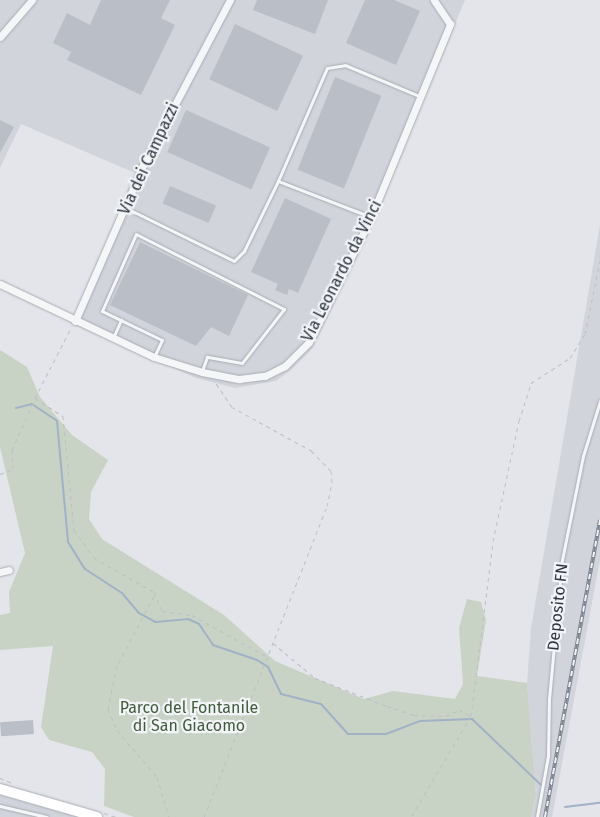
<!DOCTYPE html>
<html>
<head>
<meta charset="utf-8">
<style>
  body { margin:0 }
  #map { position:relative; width:600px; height:817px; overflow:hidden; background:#e3e5ea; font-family:"Fira Sans",sans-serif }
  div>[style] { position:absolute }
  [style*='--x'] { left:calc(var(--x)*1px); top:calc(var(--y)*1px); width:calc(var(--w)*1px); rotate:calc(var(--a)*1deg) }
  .built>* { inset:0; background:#d1d4db }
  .green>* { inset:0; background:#c8d3c5 }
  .stream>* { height:2px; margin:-1px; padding:0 1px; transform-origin:1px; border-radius:1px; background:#a1b1c6 }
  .building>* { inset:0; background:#babec6; transform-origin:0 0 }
  .path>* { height:1px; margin-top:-0.5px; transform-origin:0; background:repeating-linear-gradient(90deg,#bdbfc4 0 4px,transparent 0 8px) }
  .roads { filter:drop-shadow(0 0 1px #a8acb4) drop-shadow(0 0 1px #a8acb4) }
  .lane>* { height:3px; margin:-1.5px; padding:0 1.5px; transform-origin:1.5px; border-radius:1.5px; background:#f5f6f8 }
  .street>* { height:7px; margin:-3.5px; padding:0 3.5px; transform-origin:3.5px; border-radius:3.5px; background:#f5f6f8 }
  .secondary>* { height:10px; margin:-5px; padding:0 5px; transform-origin:5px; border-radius:5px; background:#fff }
  .rail>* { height:4px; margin-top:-2px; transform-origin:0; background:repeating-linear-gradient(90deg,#f2f4f7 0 5.5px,#7d8492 0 11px); box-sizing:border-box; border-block:1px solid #7d8492 }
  span { translate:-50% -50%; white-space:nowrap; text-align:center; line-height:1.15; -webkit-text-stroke:4.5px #f2f4f7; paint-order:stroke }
  .street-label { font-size:16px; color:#2c3340 }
  .park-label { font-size:16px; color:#3f5b3a }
</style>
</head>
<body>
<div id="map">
  <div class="built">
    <i style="clip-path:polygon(0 0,465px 0,373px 223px,313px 348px,292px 369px,276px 381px,235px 388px,196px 378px,76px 325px,135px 173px,21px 124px,0 168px)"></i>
    <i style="clip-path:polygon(600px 225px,600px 560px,552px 817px,531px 817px,536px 794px,527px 683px,531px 628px)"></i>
    <i style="clip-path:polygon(0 795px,78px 817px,0 817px)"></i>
  </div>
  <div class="green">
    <i style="clip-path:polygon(0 350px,27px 367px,40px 397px,72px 435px,108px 460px,91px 492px,89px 519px,102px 539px,224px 615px,275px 661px,364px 699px,393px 691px,455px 699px,463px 684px,459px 628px,467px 599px,481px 602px,486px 620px,477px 676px,527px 683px,536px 794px,531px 817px,134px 817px,104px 806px,105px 769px,92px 752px,49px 740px,41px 727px,53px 646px,0 650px,0 615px,10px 613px,9px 592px,25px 553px,0 447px)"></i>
  </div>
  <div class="stream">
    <i style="--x:16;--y:408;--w:16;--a:-14"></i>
    <i style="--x:32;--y:404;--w:30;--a:34"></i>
    <i style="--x:57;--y:421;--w:121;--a:84.8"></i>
    <i style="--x:68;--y:542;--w:32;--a:58"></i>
    <i style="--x:85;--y:569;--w:44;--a:33"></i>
    <i style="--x:122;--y:593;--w:26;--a:50"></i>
    <i style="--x:139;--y:613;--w:18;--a:29"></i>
    <i style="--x:155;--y:622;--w:33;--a:-5"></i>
    <i style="--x:188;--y:619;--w:12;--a:24"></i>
    <i style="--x:199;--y:624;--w:25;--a:56"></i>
    <i style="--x:213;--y:645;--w:46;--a:18.8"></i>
    <i style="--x:257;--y:660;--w:13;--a:32"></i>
    <i style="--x:268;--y:667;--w:30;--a:64"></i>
    <i style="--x:281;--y:694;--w:41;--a:14"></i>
    <i style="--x:321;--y:704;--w:40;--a:48"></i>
    <i style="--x:348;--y:734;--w:38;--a:0"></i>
    <i style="--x:386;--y:734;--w:36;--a:-21"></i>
    <i style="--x:420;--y:721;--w:52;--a:-2.2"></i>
    <i style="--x:472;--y:719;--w:95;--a:43.7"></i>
    <i style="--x:565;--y:807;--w:35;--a:-7"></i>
  </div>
  <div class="building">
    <i style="clip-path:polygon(101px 0,170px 0,161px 18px,175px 25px,141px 95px,67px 60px,71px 52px,53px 43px,67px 13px,90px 25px)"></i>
    <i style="clip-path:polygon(257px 0,328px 0,315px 34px,253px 10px)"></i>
    <i style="clip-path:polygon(365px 0,394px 0,420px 11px,396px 65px,346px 43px)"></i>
    <i style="left:235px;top:24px;width:75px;height:61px;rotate:25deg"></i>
    <i style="left:335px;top:77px;width:50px;height:100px;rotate:22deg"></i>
    <i style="left:186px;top:110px;width:92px;height:46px;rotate:24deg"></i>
    <i style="clip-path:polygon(0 120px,14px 127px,0 153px)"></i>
    <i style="left:170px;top:186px;width:50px;height:19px;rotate:23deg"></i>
    <i style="clip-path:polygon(285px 198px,331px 219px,298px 293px,289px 289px,287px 295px,275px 290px,278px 284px,251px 272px)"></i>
    <i style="clip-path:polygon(140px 242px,248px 295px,229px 336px,211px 327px,196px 346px,110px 305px)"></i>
    <i style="left:33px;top:720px;width:14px;height:33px;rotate:86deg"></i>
  </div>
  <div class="path">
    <i style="--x:35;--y:398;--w:79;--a:-62.8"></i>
    <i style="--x:0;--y:474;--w:14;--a:-21"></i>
    <i style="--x:13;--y:469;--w:19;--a:-93"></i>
    <i style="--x:12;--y:450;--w:57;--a:-66.1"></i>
    <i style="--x:35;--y:398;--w:33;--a:33"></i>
    <i style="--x:63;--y:416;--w:115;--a:84.5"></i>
    <i style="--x:74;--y:530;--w:34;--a:54"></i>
    <i style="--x:94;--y:558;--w:69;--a:29.5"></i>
    <i style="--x:154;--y:592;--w:21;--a:67"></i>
    <i style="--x:162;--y:611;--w:30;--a:8"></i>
    <i style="--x:192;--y:615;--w:85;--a:29"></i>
    <i style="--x:154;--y:596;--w:79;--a:117.9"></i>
    <i style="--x:117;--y:666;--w:44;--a:101.8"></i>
    <i style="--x:108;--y:709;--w:23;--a:67"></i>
    <i style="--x:117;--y:730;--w:62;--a:49.6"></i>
    <i style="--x:157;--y:777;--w:42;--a:73.3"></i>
    <i style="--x:273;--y:643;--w:55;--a:39.8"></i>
    <i style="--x:315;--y:678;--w:77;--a:21.3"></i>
    <i style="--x:387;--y:706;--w:28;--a:18"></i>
    <i style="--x:414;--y:715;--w:32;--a:2"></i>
    <i style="--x:446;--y:716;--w:14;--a:-25"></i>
    <i style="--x:459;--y:710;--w:13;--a:27"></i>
    <i style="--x:471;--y:716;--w:117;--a:120.7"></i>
    <i style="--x:471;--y:716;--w:176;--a:-82.8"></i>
    <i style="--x:493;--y:541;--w:123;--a:-77.8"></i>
    <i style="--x:519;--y:421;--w:40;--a:-72"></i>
    <i style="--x:531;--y:383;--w:46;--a:-32.7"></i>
    <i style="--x:570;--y:358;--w:28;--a:-58"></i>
    <i style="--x:585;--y:334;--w:75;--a:-78.4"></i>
    <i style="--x:0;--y:778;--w:16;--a:22"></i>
    <i style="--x:104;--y:813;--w:13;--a:18"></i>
    <i style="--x:204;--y:817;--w:334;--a:-68.4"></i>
    <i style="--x:327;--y:506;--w:25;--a:-78"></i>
    <i style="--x:332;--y:482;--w:11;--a:-95"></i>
    <i style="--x:331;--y:471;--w:28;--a:-134"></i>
    <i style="--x:312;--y:451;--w:91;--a:-151.2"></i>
    <i style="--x:232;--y:407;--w:30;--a:-124"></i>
  </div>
  <div class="roads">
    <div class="lane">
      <i style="--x:126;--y:208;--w:120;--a:26.1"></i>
      <i style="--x:234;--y:261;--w:14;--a:-45"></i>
      <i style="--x:244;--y:251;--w:78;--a:-64.1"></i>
      <i style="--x:371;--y:217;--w:100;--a:-158.8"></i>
      <i style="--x:278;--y:181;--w:123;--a:-66.6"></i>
      <i style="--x:327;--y:68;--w:18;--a:-9"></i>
      <i style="--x:345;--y:65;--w:80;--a:22.7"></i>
      <i style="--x:113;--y:338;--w:20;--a:-66"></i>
      <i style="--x:154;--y:357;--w:19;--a:-65"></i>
      <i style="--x:162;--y:340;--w:67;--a:-154.2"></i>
      <i style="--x:102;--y:311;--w:84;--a:-66.2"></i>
      <i style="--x:136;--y:234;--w:166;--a:26.9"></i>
      <i style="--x:284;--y:309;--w:68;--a:127.9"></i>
      <i style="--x:242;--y:363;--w:36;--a:-170"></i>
      <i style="--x:207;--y:357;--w:15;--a:110"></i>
      <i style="--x:0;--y:806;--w:48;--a:13.2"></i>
      <i style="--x:537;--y:817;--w:62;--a:-79.8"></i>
      <i style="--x:548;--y:756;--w:57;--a:-89"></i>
      <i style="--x:549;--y:699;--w:140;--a:-84.7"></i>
      <i style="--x:562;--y:560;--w:106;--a:-78.6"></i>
      <i style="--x:583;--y:456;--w:58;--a:-72.8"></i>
    </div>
    <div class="street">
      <i style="--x:0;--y:37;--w:49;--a:-49.1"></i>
      <i style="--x:0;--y:284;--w:170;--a:25.4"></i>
      <i style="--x:154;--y:357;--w:50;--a:17.4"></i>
      <i style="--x:202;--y:372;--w:38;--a:11"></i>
      <i style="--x:239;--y:379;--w:26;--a:-7"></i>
      <i style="--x:265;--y:376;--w:22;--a:-27"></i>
      <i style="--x:285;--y:366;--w:34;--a:-45"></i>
      <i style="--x:309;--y:342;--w:140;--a:-63.6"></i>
      <i style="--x:371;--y:217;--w:209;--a:-67.7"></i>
      <i style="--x:450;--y:24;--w:29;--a:-124"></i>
      <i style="--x:75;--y:321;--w:170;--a:-66.4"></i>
      <i style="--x:143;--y:165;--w:187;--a:-62.2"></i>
      <i style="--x:0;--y:572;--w:9;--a:-13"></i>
    </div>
    <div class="secondary">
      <i style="--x:0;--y:789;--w:101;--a:16.1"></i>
    </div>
  </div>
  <div class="rail">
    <i style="--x:545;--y:817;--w:302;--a:-79.5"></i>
  </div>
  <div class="street-label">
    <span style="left:149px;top:159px;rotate:-65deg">Via dei Campazzi</span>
    <span style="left:342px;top:271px;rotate:-63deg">Via Leonardo da Vinci</span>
    <span style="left:558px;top:607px;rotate:-84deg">Deposito FN</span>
  </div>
  <div class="park-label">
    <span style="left:189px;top:717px">Parco del Fontanile<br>di San Giacomo</span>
  </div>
</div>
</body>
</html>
